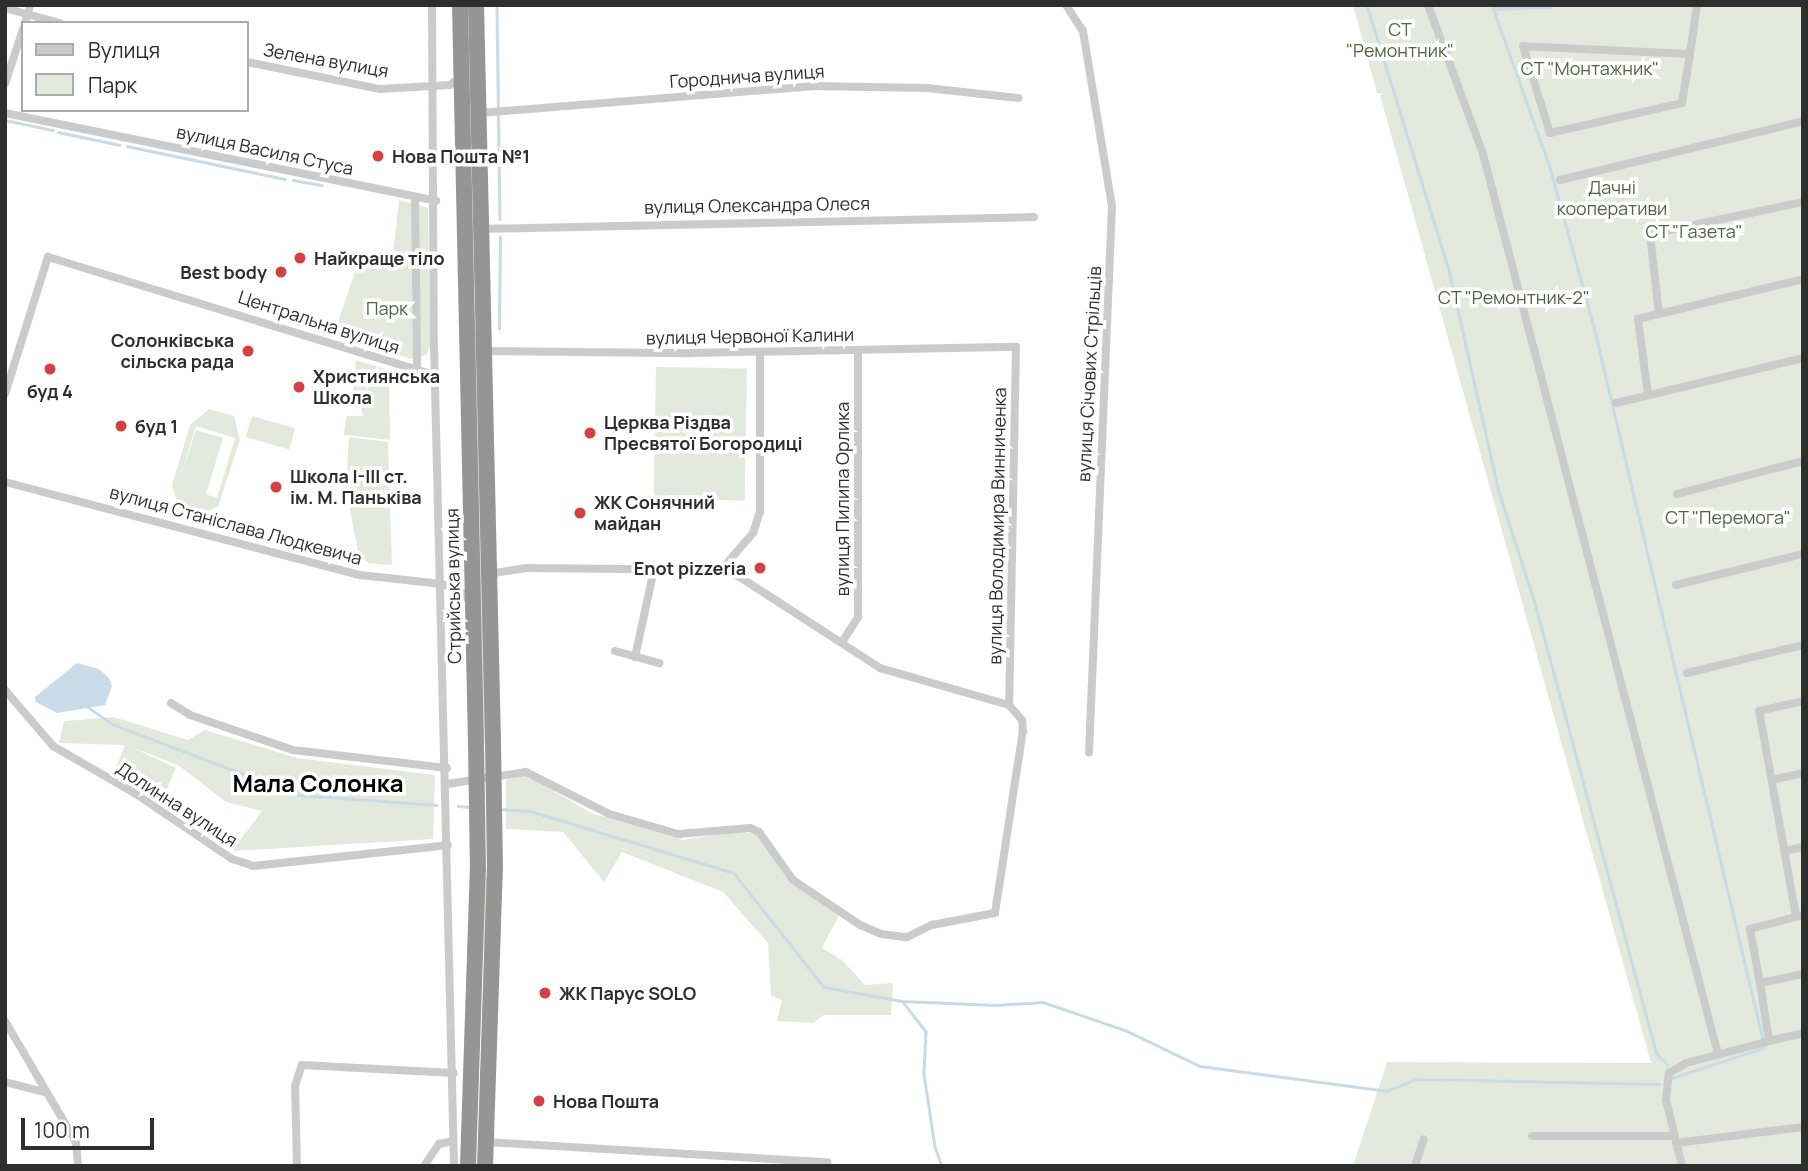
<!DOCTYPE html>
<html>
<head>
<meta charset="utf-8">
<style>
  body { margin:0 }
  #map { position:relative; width:1808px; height:1171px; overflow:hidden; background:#fff; font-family:Manrope,sans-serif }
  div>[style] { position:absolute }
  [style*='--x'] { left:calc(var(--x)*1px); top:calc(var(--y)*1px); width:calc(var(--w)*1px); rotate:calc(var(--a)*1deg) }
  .green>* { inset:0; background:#e3eadd; transform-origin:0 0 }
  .water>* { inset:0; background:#cadbe8 }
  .stream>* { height:2.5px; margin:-1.25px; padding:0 1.25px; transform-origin:1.25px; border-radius:1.25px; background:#cadbe8 }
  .street>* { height:8px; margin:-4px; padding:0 4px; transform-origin:4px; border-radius:4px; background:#cbcbcb }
  .highway>* { height:16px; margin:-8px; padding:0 8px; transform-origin:8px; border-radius:8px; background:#959595 }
  .highway-bridge>* { height:16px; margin:-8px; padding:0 8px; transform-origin:8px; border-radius:8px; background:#959595 }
  .dots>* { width:19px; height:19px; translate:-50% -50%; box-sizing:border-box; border:4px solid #fff; border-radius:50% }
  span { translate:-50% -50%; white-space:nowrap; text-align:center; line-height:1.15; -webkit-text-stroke:7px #fff; paint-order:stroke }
  .park-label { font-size:18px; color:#4f653f }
  .street-label { font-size:18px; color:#2e2e2e }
  .poi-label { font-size:18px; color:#2e2e2e; font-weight:700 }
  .left { translate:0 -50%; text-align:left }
  .right { translate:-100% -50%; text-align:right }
  .district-label { font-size:24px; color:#000; font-weight:700 }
  .frame { position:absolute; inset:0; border:7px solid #2e2e2e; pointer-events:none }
  .legend { position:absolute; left:21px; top:21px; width:228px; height:91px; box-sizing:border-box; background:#fff; border:2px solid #ababab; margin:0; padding:9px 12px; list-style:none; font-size:21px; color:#2e2e2e }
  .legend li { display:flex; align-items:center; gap:14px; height:35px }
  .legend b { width:35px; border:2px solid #ababab }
  .scale { position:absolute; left:21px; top:1118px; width:133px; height:32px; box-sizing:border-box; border:4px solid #2e2e2e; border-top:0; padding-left:9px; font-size:21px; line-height:24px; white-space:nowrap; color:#2e2e2e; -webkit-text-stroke:5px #fff; paint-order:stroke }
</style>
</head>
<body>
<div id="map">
  <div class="green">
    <i style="clip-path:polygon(1353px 5px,1803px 5px,1803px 1166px,1353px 1166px,1387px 1062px,1651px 1063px,1380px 95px,1383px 93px,1377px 93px)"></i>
    <i style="clip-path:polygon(399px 200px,428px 208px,430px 345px,427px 355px,411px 359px,334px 334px,356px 269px,392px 264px)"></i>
    <i style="clip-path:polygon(476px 330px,486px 743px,482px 743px,473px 331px)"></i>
    <i style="clip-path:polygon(356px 360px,389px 370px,390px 440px,344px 435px,346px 416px,363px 416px,361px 406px,352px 404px)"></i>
    <i style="left:656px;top:367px;width:91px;height:132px;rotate:1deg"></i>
    <i style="clip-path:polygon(evenodd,209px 409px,234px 416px,240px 440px,218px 507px,194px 517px,179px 509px,172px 485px,190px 425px,209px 409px,196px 426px,235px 438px,217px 498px,206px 494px,223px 438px,196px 430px,178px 485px,196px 426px)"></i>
    <i style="left:252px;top:416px;width:45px;height:22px;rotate:16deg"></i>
    <i style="clip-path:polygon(349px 437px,388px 442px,392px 565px,360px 563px,346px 488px)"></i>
    <i style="clip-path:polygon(114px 717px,188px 740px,205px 730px,297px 758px,435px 775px,433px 839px,232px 851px,262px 811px,226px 802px,178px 765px,131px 747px,176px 768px,165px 794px,114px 772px,125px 745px,59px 743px,64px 721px)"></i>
    <i style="clip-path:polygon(527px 775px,591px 813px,683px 840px,738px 831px,756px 834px,787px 879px,839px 915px,822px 948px,842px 960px,865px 985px,893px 983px,891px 1015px,824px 1015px,813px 1023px,777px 1021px,782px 1000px,771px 996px,768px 943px,723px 892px,622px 852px,604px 882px,563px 832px,506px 829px,506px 780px)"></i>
    <i style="left:484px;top:877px;width:5px;height:289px"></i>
  </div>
  <div class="water">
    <i style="clip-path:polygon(1490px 5px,1549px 5px,1553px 9px,1492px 11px)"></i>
    <i style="clip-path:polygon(77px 663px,99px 669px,109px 678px,112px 686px,105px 705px,57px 713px,36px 702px,35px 697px)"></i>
  </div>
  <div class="stream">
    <i style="--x:497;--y:5;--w:214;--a:89.2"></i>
    <i style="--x:1367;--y:5;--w:277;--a:72.8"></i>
    <i style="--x:1449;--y:270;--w:228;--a:77.3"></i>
    <i style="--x:1499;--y:492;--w:117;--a:72"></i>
    <i style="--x:1535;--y:603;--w:466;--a:74.9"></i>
    <i style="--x:1656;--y:1053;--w:17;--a:45"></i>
    <i style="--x:1492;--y:5;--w:172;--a:70.3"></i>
    <i style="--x:1550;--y:167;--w:166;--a:74.6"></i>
    <i style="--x:1594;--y:327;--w:732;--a:76.65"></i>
    <i style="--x:5;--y:120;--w:49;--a:11.8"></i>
    <i style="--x:58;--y:132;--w:63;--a:11.8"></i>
    <i style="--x:127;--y:146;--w:161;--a:11.8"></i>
    <i style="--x:293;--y:180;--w:29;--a:10"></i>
    <i style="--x:499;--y:329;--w:92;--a:-89.4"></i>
    <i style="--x:88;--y:707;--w:29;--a:35"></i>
    <i style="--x:112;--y:724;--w:200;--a:20.8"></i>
    <i style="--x:299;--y:795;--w:138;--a:4.1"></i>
    <i style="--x:458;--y:806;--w:13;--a:4"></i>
    <i style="--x:499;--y:809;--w:31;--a:4"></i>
    <i style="--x:530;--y:811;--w:213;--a:16.9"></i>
    <i style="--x:734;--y:873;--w:145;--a:51.7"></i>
    <i style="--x:824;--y:987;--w:79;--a:10.2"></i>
    <i style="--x:902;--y:1001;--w:94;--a:2.4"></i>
    <i style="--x:996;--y:1005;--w:47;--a:-3.7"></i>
    <i style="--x:1043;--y:1002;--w:87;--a:18.9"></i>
    <i style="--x:1125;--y:1030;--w:83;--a:25.6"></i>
    <i style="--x:1200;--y:1066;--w:189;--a:7.6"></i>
    <i style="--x:1387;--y:1091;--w:31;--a:-22"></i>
    <i style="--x:1416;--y:1079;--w:243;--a:1.2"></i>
    <i style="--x:903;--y:1002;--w:37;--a:52"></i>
    <i style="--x:926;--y:1031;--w:43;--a:92.7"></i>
    <i style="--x:924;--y:1074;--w:74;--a:81.4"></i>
    <i style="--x:935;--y:1147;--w:20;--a:70"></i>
    <i style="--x:1672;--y:1078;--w:97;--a:-18.1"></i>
  </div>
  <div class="street">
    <i style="--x:432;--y:5;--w:341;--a:89.7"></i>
    <i style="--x:434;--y:346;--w:820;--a:88.6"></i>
    <i style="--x:1066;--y:5;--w:31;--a:57"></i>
    <i style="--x:1083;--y:31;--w:177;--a:80.6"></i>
    <i style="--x:1112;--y:206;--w:547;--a:92.41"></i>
    <i style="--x:1428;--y:5;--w:159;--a:69.7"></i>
    <i style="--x:1483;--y:154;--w:930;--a:75.37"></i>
    <i style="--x:5;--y:8;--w:57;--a:15.3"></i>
    <i style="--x:25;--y:23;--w:19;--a:-74"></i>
    <i style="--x:1690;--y:54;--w:167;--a:-177.3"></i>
    <i style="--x:1523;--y:46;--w:91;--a:72.8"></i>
    <i style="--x:1550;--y:133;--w:135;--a:-12.8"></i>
    <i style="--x:1682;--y:103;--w:50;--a:-80.7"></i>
    <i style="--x:1690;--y:54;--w:49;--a:-81.9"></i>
    <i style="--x:247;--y:62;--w:136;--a:11.5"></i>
    <i style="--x:380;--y:89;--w:70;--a:-3.3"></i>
    <i style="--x:450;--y:85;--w:14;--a:-39"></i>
    <i style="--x:5;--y:84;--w:58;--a:-71.9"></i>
    <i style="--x:5;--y:113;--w:440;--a:11.5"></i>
    <i style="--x:479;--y:113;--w:334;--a:-4.6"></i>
    <i style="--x:812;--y:86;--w:115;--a:1"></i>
    <i style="--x:927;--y:88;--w:92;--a:6.3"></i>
    <i style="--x:1560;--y:180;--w:250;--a:-13.6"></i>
    <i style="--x:415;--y:197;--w:173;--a:89.3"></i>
    <i style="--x:481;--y:229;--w:553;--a:-1.24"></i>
    <i style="--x:1659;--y:314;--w:81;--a:-96.4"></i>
    <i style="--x:1650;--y:234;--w:156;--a:-11.8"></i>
    <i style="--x:483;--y:351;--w:208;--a:0.6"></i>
    <i style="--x:691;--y:353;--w:325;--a:-1.1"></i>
    <i style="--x:1016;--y:347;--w:358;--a:91.1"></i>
    <i style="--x:5;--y:394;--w:144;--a:-72.6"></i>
    <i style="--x:48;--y:257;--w:405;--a:17"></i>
    <i style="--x:1648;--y:395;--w:77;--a:-97.5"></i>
    <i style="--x:1638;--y:319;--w:170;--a:-13.6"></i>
    <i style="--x:1616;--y:403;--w:192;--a:-13.5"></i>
    <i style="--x:5;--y:482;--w:367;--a:14.7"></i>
    <i style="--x:360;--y:575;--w:82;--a:6.3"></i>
    <i style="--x:442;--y:584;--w:18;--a:19"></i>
    <i style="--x:459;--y:590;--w:16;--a:45"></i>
    <i style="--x:1677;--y:494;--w:130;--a:-14.7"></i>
    <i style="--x:721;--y:570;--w:49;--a:-49.1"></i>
    <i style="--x:753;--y:533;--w:22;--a:-72"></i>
    <i style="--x:760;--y:512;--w:160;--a:-90"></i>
    <i style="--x:1676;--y:585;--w:131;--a:-13.7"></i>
    <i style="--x:842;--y:642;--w:30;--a:-57"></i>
    <i style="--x:858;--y:617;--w:267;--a:-90"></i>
    <i style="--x:615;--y:651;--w:46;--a:15.3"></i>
    <i style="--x:635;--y:657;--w:90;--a:-77.8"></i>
    <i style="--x:1687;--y:673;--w:119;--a:-13.6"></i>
    <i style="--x:5;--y:690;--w:74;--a:49.4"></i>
    <i style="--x:53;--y:746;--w:96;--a:30"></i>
    <i style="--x:136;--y:794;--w:116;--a:34.1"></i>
    <i style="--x:232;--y:859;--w:22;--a:18"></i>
    <i style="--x:253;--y:866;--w:196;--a:-6.1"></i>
    <i style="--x:171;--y:703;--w:22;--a:32"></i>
    <i style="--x:190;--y:715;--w:109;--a:18.8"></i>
    <i style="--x:293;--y:750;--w:155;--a:6.7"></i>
    <i style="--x:1772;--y:780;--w:32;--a:-13"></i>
    <i style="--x:447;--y:784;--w:80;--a:-8.6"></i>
    <i style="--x:526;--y:772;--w:93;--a:26.8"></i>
    <i style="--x:609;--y:814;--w:72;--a:16.2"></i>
    <i style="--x:678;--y:834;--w:72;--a:-4.8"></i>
    <i style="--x:750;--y:828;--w:10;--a:24"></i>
    <i style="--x:759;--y:832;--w:59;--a:54.7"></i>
    <i style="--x:793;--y:880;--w:81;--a:33.9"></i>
    <i style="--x:860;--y:925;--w:23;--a:23"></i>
    <i style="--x:881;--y:934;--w:26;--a:7"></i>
    <i style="--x:907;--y:937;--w:28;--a:-26"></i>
    <i style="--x:932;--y:925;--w:64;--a:-10.8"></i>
    <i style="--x:995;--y:913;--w:184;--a:-81.3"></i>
    <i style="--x:1023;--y:731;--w:11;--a:-95"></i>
    <i style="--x:1022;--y:720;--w:20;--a:-131"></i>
    <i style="--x:1009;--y:705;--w:134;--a:-164"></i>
    <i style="--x:880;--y:668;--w:167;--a:-147"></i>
    <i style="--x:740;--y:577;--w:20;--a:-160"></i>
    <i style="--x:721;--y:570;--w:195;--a:-179.4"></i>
    <i style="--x:526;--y:568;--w:38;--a:171"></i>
    <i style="--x:1785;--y:851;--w:18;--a:-13"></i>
    <i style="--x:1796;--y:916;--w:208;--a:-100.2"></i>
    <i style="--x:1759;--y:711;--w:45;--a:-12.8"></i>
    <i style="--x:1760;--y:983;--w:55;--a:-100.5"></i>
    <i style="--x:1750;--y:929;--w:55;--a:-14.8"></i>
    <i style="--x:5;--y:1021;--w:140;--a:59.6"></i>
    <i style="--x:76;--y:1142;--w:24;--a:85"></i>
    <i style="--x:1769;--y:1041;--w:35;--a:-13"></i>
    <i style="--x:5;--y:1082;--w:40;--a:14.4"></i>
    <i style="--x:1532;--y:1136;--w:141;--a:0"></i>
    <i style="--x:486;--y:1142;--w:342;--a:3.4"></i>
    <i style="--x:1676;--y:1143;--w:128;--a:-7.2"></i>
    <i style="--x:297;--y:1166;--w:80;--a:-91.4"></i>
    <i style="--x:295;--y:1086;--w:22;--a:-72"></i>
    <i style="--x:302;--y:1065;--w:152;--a:3"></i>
    <i style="--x:424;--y:1166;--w:27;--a:-56"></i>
    <i style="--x:439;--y:1144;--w:14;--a:-12"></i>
    <i style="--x:1415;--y:1166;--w:28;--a:-72"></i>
    <i style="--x:1682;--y:1166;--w:68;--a:-103.6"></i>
    <i style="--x:1666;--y:1100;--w:27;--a:-84"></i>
    <i style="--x:1669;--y:1073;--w:20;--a:-30"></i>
    <i style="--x:1686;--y:1063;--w:86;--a:-14.8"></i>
    <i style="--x:1769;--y:1041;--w:59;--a:-98.8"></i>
    <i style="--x:1760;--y:983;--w:44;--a:-11.8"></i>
  </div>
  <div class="highway">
    <i style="--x:460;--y:5;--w:739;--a:88.76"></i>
    <i style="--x:476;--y:5;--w:738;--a:88.68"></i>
    <i style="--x:468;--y:1166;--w:296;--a:-88.1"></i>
    <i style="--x:485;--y:1166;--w:296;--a:-88.1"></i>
  </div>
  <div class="highway-bridge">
    <i style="--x:493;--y:743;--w:127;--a:89.1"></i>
    <i style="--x:476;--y:744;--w:126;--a:89.1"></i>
  </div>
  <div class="dots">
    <i style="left:378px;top:156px;background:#d44143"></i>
    <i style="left:300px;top:258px;background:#d44143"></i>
    <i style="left:281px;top:272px;background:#d44143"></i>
    <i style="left:248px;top:351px;background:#d44143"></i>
    <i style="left:50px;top:369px;background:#d44143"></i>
    <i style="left:299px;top:387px;background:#d44143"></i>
    <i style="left:121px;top:426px;background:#d44143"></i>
    <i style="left:590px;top:433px;background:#d44143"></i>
    <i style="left:276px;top:487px;background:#d44143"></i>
    <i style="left:580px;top:513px;background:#d44143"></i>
    <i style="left:760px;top:568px;background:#d44143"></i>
    <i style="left:545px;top:993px;background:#d44143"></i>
    <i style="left:539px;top:1101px;background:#d44143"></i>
  </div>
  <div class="park-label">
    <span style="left:1400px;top:40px">СТ<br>"Ремонтник"</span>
    <span style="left:1590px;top:68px">СТ "Монтажник"</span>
    <span style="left:1612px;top:198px">Дачні<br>кооперативи</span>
    <span style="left:1694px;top:231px">СТ "Газета"</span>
    <span style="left:1514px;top:297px">СТ "Ремонтник-2"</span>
    <span style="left:387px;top:308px">Парк</span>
    <span style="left:1728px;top:517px">СТ "Перемога"</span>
  </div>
  <div class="street-label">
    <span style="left:326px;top:60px;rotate:10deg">Зелена вулиця</span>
    <span style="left:747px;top:76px;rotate:-4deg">Городнича вулиця</span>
    <span style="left:265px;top:150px;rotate:12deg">вулиця Василя Стуса</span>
    <span style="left:757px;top:205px;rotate:-1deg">вулиця Олександра Олеся</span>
    <span style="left:319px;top:322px;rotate:18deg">Центральна вулиця</span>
    <span style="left:750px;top:336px;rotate:-1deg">вулиця Червоної Калини</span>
    <span style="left:1089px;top:374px;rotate:-87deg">вулиця Січових Стрільців</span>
    <span style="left:842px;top:499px;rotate:-90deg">вулиця Пилипа Орлика</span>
    <span style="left:236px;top:525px;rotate:15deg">вулиця Станіслава Людкевича</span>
    <span style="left:997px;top:526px;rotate:-89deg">вулиця Володимира Винниченка</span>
    <span style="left:453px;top:586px;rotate:-91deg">Стрийська вулиця</span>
    <span style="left:177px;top:804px;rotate:33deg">Долинна вулиця</span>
  </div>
  <div class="poi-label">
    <span class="left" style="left:392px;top:156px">Нова Пошта №1</span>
    <span class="left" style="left:314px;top:258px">Найкраще тіло</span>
    <span class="right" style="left:267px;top:272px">Best body</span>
    <span class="right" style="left:234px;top:351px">Солонківська<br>сільска рада</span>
    <span class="left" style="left:313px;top:387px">Християнська<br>Школа</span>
    <span style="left:50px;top:391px">буд 4</span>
    <span class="left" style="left:604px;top:433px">Церква Різдва<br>Пресвятої Богородиці</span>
    <span class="left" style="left:135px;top:426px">буд 1</span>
    <span class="left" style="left:290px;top:487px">Школа І-ІІІ ст.<br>ім. М. Паньківа</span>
    <span class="left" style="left:594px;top:513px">ЖК Сонячний<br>майдан</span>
    <span class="right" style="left:746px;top:568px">Enot pizzeria</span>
    <span class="left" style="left:559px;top:993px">ЖК Парус SOLO</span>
    <span class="left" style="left:553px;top:1101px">Нова Пошта</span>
  </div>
  <div class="district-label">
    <span style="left:318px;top:783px">Мала Солонка</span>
  </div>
  <div class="frame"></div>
  <ul class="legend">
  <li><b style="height:9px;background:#cbcbcb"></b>Вулиця</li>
  <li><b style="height:19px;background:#e3eadd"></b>Парк</li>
  </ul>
  <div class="scale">100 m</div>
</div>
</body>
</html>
